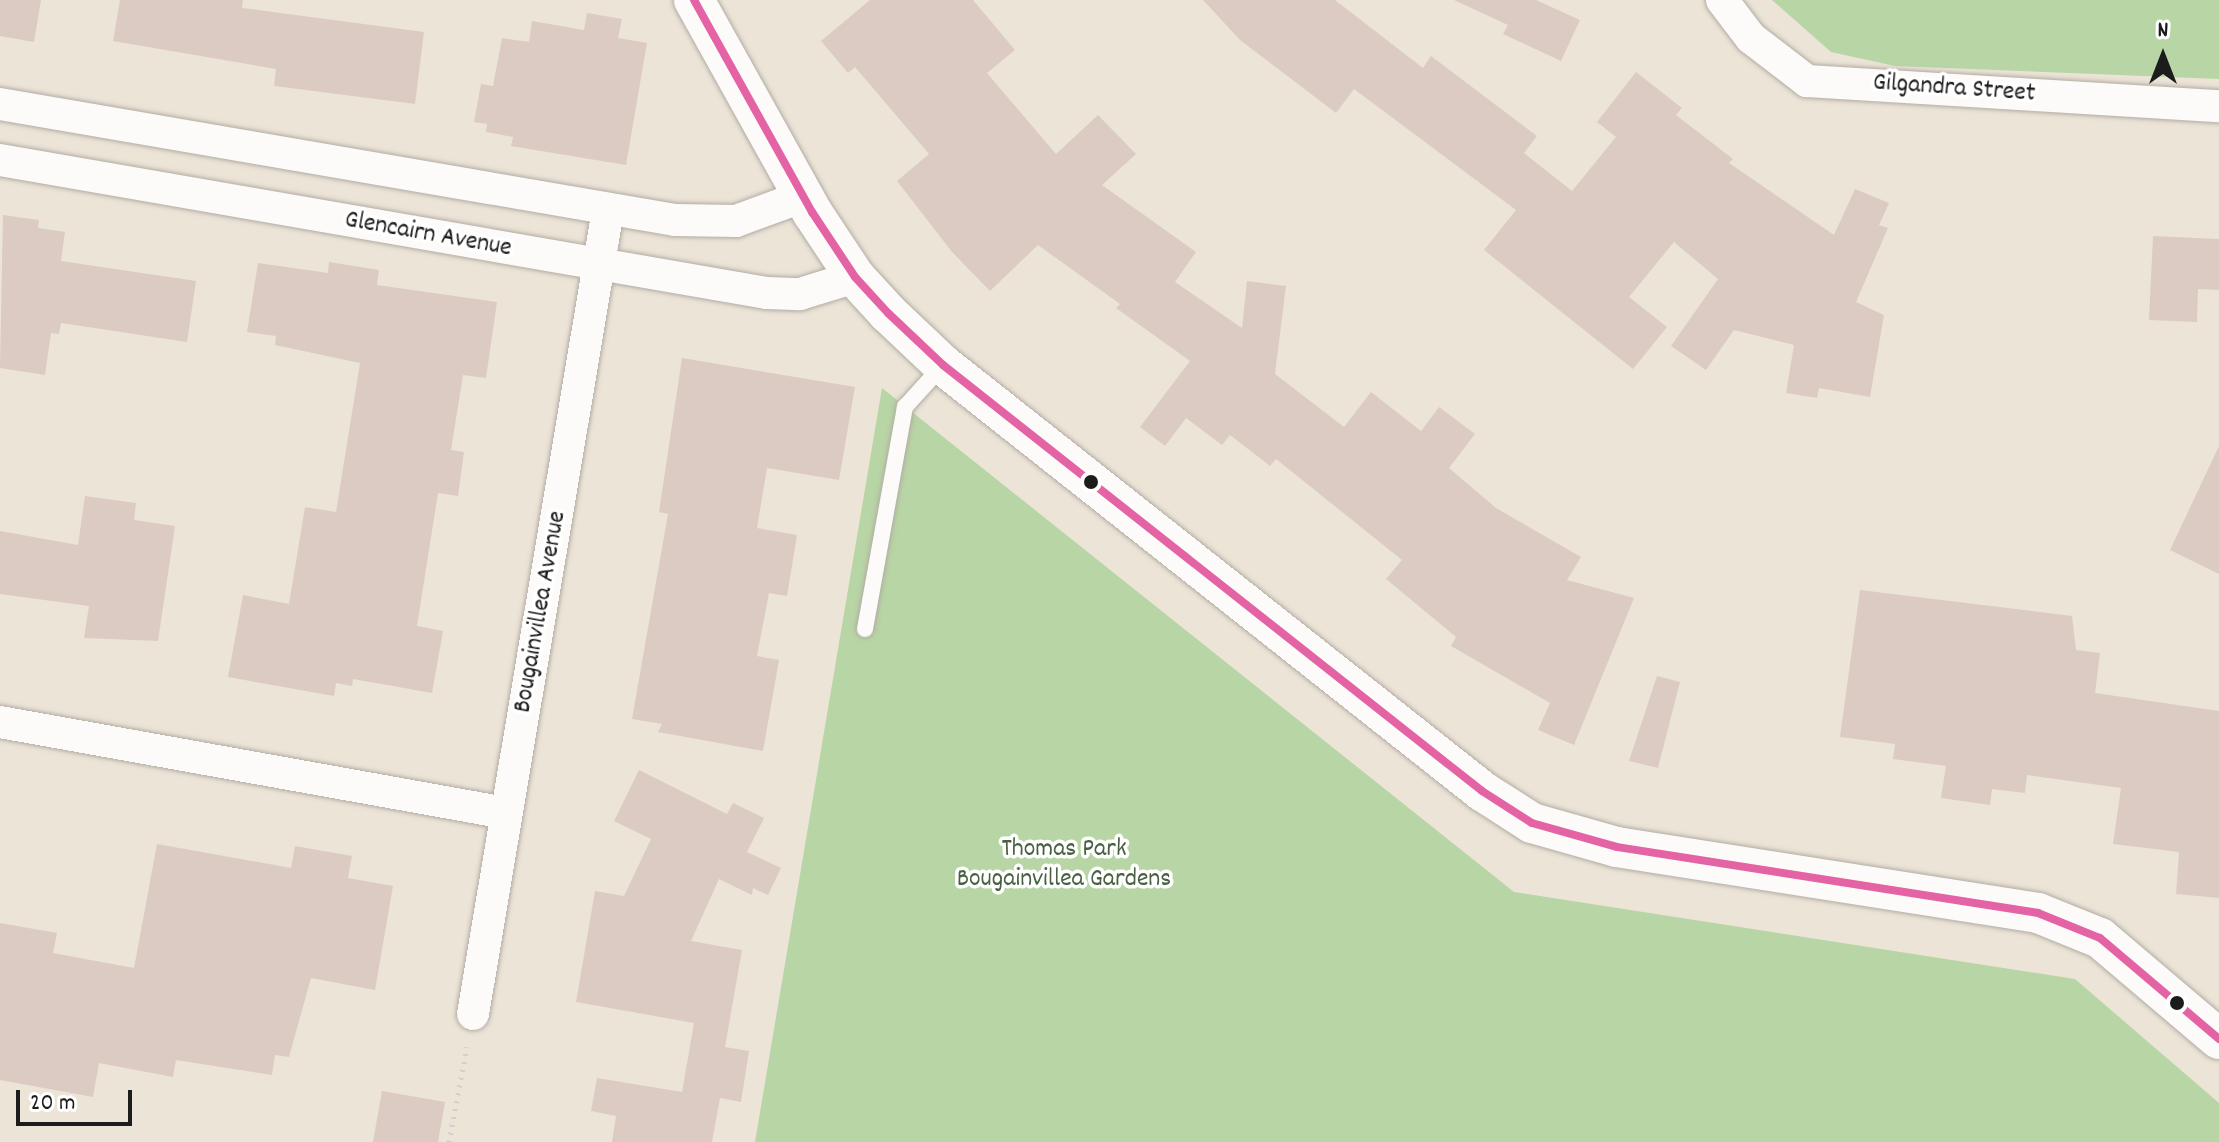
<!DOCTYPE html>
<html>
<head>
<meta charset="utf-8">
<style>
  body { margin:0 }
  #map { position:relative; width:2219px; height:1142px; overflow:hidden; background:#ece4d7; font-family:Dekko,sans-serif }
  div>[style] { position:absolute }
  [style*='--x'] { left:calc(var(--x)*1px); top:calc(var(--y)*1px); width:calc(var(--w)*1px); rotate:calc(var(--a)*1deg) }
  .green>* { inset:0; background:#b8d5a5 }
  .building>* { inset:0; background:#dccbc3 }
  .path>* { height:5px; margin-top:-2.5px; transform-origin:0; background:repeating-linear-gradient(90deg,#d2d0cc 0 2px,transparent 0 8px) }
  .roads { filter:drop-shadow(0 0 2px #b2aca4) drop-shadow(0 0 2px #b2aca4) }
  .service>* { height:16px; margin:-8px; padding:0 8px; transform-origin:8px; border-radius:8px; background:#fcfbf9 }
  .minor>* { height:32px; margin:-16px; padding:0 16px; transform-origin:16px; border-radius:16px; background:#fcfbf9 }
  .tertiary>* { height:40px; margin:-20px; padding:0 20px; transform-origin:20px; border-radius:20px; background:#fcfbf9 }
  .bus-1>* { height:8px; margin:-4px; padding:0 4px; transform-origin:4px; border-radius:4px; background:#e463a4 }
  .dots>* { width:22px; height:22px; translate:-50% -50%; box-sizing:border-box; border:4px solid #fff; border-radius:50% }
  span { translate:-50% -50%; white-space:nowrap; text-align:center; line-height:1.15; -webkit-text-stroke:7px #fff; paint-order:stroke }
  .street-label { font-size:26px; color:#1c1c1c }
  .park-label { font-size:26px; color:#496142 }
  .north { position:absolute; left:2123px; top:16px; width:80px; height:80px; -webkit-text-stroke:6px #fff; paint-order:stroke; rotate:0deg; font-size:22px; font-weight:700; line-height:32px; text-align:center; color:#1c1c1c }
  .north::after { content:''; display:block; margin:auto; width:28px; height:36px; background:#1c1c1c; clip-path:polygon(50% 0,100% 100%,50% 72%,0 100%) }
  .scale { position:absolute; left:16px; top:1090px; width:116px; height:36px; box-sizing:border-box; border:4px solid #1c1c1c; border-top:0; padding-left:10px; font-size:24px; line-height:28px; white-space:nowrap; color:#1c1c1c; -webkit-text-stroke:6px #fff; paint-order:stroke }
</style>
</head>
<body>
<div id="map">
  <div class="green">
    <i style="clip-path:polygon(1772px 0,2219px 0,2219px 79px,1895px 66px,1831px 52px)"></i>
    <i style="clip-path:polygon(882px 388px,1514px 892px,2075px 979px,2219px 1103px,2219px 1142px,755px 1142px)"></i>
  </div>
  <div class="building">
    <i style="clip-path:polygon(0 0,41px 0,34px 42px,0 36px)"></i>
    <i style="clip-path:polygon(120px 0,243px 0,242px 8px,424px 32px,415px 104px,274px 86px,276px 69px,113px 41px)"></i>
    <i style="clip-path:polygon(870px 0,973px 0,1015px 50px,987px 73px,1056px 154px,1098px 115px,1136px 154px,1102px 185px,1196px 252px,1175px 282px,1242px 328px,1247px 281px,1286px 286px,1275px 374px,1344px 427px,1371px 392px,1421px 431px,1439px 407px,1475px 434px,1449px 468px,1496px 508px,1581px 557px,1567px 580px,1634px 598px,1574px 745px,1538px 730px,1550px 703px,1451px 646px,1456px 637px,1386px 579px,1402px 560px,1276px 459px,1270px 466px,1230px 435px,1222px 445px,1186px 418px,1165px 446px,1140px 427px,1190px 361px,1116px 308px,1120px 304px,1038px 245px,990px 291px,952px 252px,897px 181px,929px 154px,855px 67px,848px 73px,821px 41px)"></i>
    <i style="clip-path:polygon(1203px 0,1335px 0,1423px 68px,1431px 56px,1537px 136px,1524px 153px,1572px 191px,1616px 137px,1597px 122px,1636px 72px,1682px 108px,1676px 115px,1733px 159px,1729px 163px,1834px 235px,1855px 189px,1889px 203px,1879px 225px,1888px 228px,1856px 302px,1884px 315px,1870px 397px,1819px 388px,1817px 398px,1786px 393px,1794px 345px,1734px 330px,1706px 370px,1671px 346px,1718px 279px,1674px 242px,1629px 297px,1667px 327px,1633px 369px,1484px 250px,1516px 210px,1354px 89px,1336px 113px,1240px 40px)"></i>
    <i style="clip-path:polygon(1454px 0,1536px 0,1580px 20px,1561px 61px,1503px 34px,1508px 25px)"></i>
    <i style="clip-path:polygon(587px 13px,622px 19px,618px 38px,647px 43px,626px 165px,511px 146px,513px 137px,486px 132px,487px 124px,474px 122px,481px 84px,493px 86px,502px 38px,529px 42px,532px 21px,584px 30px)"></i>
    <i style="clip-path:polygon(3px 215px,39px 220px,38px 228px,65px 232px,61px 261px,196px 281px,187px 342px,61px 323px,59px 334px,51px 333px,45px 375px,0 368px)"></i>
    <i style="clip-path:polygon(2153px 236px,2219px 239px,2219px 290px,2198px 289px,2197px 322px,2149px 320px)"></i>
    <i style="clip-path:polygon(329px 262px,379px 270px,377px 285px,497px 302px,486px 378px,463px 375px,451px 450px,464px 452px,458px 496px,438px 493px,417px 626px,443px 631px,432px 693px,353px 679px,352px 686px,336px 683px,334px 696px,228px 677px,243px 595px,289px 604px,305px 507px,336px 512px,360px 363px,275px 345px,276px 336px,247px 332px,258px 263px,328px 273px)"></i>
    <i style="clip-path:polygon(682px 358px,855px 387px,839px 480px,767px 468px,757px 528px,797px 535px,787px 596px,769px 593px,757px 656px,779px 660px,763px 751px,658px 732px,662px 724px,632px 719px,668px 514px,659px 512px)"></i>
    <i style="clip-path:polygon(2219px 446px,2219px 574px,2170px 550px)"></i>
    <i style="clip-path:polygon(85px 496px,136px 503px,134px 520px,175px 526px,158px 641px,84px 638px,89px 606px,0 594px,0 531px,78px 545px)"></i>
    <i style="clip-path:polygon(1860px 590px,2072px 616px,2076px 650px,2100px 653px,2095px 693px,2219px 711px,2219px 898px,2176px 894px,2179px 852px,2113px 844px,2121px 788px,2027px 775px,2025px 793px,1992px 789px,1990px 805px,1941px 798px,1946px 766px,1893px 759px,1895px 744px,1840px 737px)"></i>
    <i style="clip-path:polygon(1657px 676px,1680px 682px,1658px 768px,1629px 761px)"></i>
    <i style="clip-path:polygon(639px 770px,727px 814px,733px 803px,764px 818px,747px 852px,781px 868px,768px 895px,753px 888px,752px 895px,719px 879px,691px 941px,742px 950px,725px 1047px,749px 1051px,741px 1102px,720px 1098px,712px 1142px,612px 1142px,616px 1116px,591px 1111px,597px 1078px,682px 1092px,694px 1023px,576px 1002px,595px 891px,624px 896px,651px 839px,614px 821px)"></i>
    <i style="clip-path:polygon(157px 844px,291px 868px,295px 846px,352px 856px,348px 878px,393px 886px,375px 990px,311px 978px,289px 1057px,275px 1055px,272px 1075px,176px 1060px,173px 1077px,99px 1063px,93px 1097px,0 1080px,0 923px,57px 933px,53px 953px,134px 968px)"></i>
    <i style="clip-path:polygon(382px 1091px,445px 1102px,438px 1142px,373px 1142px)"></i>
  </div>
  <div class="path">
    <i style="--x:449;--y:1142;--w:97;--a:-79.3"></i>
  </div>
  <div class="roads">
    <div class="service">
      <i style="--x:865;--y:629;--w:226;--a:-79.8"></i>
      <i style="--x:905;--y:407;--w:57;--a:-47.9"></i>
    </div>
    <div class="minor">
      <i style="--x:1722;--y:0;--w:48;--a:52.7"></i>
      <i style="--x:1751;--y:38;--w:71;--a:37.5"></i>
      <i style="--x:1807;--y:81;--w:413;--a:3.5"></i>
      <i style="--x:0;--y:104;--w:685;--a:9.75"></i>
      <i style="--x:675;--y:220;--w:61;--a:0.9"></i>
      <i style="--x:736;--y:221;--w:72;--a:-20.2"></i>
      <i style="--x:0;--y:160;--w:778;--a:9.84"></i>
      <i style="--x:767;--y:293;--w:33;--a:2"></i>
      <i style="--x:800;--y:294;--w:58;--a:-17.2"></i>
      <i style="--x:0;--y:722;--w:514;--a:10.2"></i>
      <i style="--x:473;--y:1014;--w:815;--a:-80.47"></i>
    </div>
    <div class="tertiary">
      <i style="--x:694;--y:0;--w:243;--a:60.9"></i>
      <i style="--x:812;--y:212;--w:78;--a:56.5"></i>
      <i style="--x:855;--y:277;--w:49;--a:47.5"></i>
      <i style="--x:888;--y:313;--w:76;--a:43.4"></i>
      <i style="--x:943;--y:365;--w:687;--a:38.32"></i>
      <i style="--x:1482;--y:791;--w:59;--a:32.6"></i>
      <i style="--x:1532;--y:823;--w:88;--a:15.8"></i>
      <i style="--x:1617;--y:847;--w:426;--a:8.9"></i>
      <i style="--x:2038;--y:913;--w:67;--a:22"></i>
      <i style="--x:2100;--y:938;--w:156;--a:40.3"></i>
    </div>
  </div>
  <div class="bus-1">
    <i style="--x:694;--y:0;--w:243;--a:60.9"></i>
    <i style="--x:812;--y:212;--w:78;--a:56.5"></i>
    <i style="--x:855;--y:277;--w:49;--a:47.5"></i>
    <i style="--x:888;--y:313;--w:76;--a:43.4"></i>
    <i style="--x:943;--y:365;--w:687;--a:38.32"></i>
    <i style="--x:1482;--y:791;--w:59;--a:32.6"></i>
    <i style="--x:1532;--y:823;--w:88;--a:15.8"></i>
    <i style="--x:1617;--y:847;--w:426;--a:8.9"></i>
    <i style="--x:2038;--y:913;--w:67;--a:22"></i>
    <i style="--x:2100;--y:938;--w:156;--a:40.3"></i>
  </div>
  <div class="dots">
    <i style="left:1091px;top:482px;background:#1c1c1c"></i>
    <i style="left:2177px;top:1003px;background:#1c1c1c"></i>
  </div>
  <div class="street-label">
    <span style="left:1954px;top:89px;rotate:4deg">Gilgandra Street</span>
    <span style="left:428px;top:235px;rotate:10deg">Glencairn Avenue</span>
    <span style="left:541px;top:612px;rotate:-80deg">Bougainvillea Avenue</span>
  </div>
  <div class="park-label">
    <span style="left:1064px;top:865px">Thomas Park<br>Bougainvillea Gardens</span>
  </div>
  <div class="north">N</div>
  <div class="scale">20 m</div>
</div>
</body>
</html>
